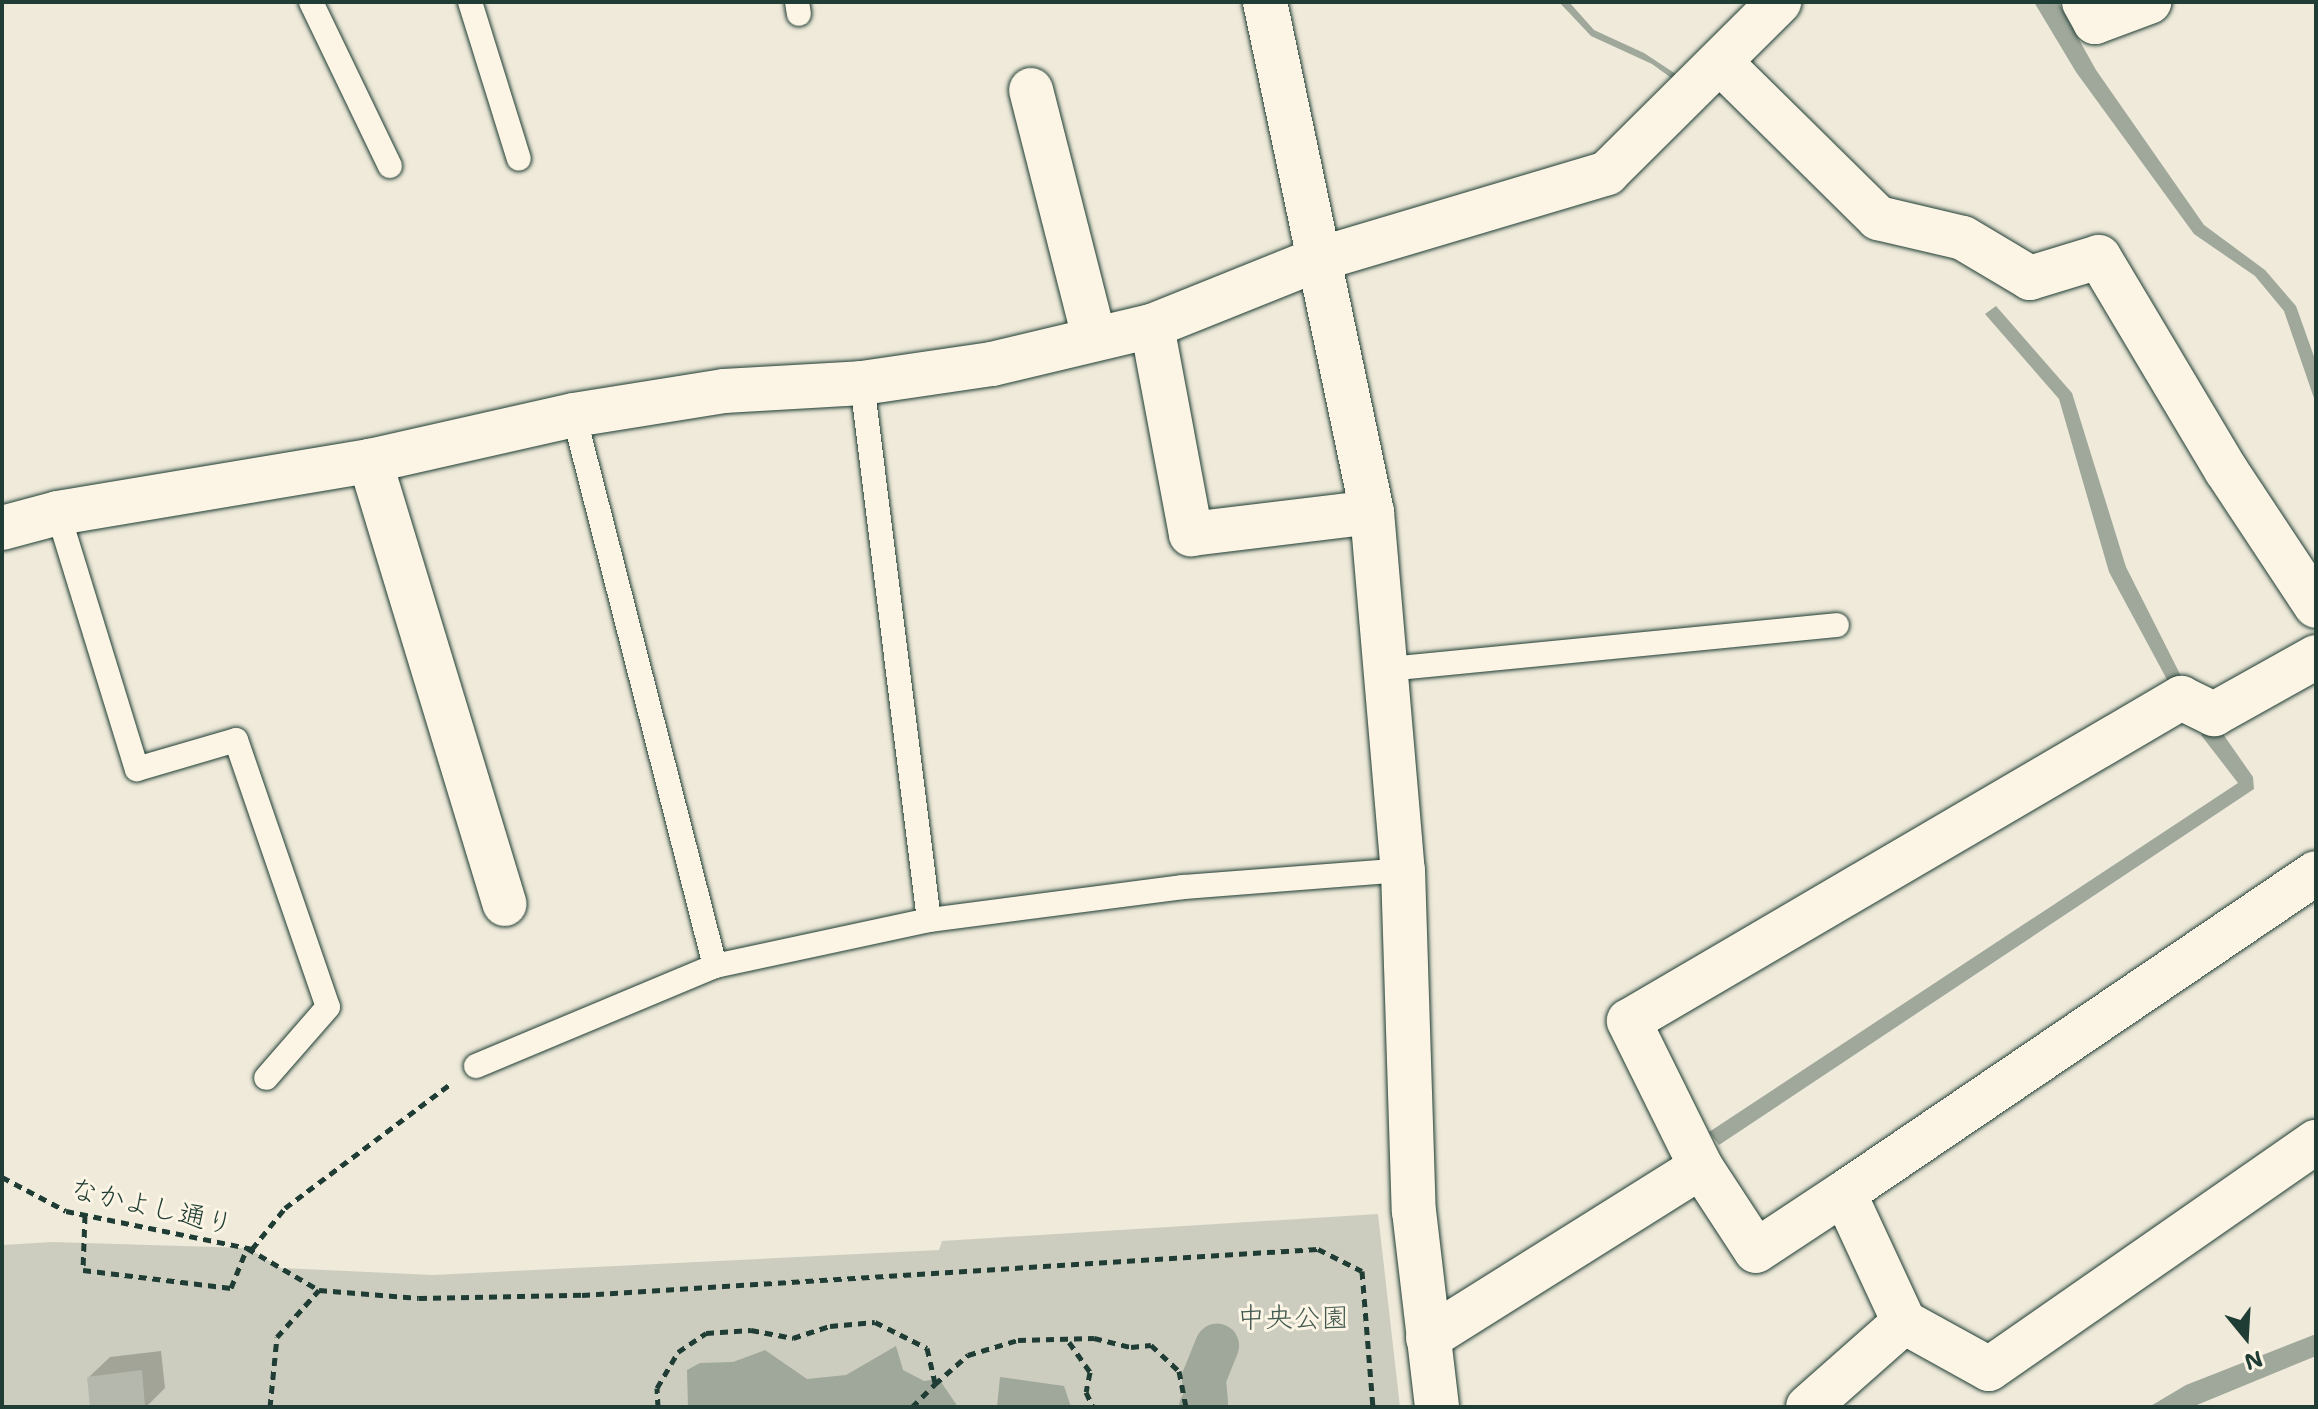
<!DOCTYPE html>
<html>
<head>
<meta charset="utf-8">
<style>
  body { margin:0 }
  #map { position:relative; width:2318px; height:1409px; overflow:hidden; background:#efeada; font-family:"Shantell Sans","Klee One",sans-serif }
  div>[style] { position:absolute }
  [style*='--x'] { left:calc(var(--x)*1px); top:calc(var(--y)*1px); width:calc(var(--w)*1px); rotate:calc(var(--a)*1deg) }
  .green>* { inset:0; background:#cccdbf }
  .water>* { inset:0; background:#9fa89a }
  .shadow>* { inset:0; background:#0003 }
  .canal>* { height:44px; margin:-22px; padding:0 22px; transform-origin:22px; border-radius:22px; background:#9fa89a }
  .building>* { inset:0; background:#b5b9ad }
  .path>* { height:5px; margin-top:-2.5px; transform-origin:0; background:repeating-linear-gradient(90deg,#1f3d34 0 8px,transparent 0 14px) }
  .roads { filter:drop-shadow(0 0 2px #1f3d34) drop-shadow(0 0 2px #1f3d34) }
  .service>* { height:24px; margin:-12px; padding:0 12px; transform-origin:12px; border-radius:12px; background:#fcf5e5 }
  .minor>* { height:44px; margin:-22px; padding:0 22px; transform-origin:22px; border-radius:22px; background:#fcf5e5 }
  span { translate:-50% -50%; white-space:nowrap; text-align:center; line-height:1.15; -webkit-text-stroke:6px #fcf5e5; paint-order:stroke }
  .street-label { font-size:28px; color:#1f3d34 }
  .park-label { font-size:28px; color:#425a50 }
  .frame { position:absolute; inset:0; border:4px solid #1f3d34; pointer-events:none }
  .north { position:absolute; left:2206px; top:1297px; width:80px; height:80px; -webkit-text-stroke:6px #fcf5e5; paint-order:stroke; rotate:162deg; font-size:22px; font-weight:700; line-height:32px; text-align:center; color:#1f3d34 }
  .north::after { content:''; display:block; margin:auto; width:28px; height:36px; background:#1f3d34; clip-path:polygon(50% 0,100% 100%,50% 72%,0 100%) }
</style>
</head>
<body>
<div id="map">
  <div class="green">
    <i style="clip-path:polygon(1378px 1214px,1400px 1407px,2px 1407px,2px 1245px,53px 1242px,247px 1248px,281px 1268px,433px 1275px,939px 1250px,942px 1241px)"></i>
  </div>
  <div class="water">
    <i style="clip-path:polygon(1559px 2px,1569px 2px,1594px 30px,1644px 53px,1685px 80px,1681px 85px,1652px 64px,1591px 36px)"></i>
    <i style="clip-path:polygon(2034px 2px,2058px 2px,2096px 70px,2204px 225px,2265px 270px,2296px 306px,2316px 362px,2316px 404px,2284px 311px,2255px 276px,2194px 234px,2076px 72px)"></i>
    <i style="clip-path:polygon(1996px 306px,2072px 393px,2126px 567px,2183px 680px,2171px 687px,2109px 572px,2059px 399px,1985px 314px)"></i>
    <i style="clip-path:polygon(2216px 724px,2253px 777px,2254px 789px,1719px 1145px,1709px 1132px,2238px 783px,2201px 735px)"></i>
    <i style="clip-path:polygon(2316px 1334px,2316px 1356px,2192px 1407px,2149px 1407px,2186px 1385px)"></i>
    <i style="clip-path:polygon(896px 1346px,903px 1370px,924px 1381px,939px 1379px,958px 1407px,688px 1407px,687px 1370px,700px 1363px,733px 1362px,765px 1350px,807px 1379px,846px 1375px)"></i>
    <i style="clip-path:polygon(1000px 1377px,1064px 1386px,1071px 1407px,997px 1407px)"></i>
  </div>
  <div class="shadow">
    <i style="clip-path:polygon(161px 1351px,165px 1388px,146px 1407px,92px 1407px,89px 1377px,110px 1357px)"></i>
  </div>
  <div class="canal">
    <i style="--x:1201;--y:1407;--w:6;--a:-39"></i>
    <i style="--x:1206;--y:1403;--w:25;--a:-95"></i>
    <i style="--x:1204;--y:1378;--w:35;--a:-68"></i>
  </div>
  <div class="building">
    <i style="clip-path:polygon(142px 1370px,145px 1407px,90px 1407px,87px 1377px)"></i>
  </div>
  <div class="path">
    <i style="--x:2;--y:1177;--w:72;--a:28"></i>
    <i style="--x:66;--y:1211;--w:190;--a:11.5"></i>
    <i style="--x:252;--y:1249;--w:53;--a:-51.2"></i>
    <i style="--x:285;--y:1208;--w:205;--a:-36.9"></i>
    <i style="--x:85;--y:1215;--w:55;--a:92.1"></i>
    <i style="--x:83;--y:1270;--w:149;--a:6.9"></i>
    <i style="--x:231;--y:1288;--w:43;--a:-68.2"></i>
    <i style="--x:247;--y:1248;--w:83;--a:30.3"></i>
    <i style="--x:319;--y:1290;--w:100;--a:4.6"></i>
    <i style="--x:419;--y:1298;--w:163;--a:-1.1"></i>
    <i style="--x:582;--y:1295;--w:737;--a:-3.58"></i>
    <i style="--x:1318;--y:1249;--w:49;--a:26.6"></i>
    <i style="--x:1362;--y:1271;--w:136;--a:85.4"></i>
    <i style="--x:1069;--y:1342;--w:37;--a:55"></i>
    <i style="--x:1090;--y:1372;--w:20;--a:101"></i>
    <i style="--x:1086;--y:1392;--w:17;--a:65"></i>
    <i style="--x:270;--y:1407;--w:70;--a:-84.3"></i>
    <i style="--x:277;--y:1337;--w:63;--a:-48.2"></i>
    <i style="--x:658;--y:1407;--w:19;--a:-93"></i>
    <i style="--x:657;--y:1388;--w:42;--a:-59.7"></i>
    <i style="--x:678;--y:1352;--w:34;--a:-34"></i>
    <i style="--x:706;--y:1333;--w:45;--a:-3.8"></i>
    <i style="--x:751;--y:1330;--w:43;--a:10.8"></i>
    <i style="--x:793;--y:1338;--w:39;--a:-18"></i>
    <i style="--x:830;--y:1326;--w:45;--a:-5.1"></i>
    <i style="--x:875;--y:1322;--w:58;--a:26.6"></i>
    <i style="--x:927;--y:1348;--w:37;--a:77"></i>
    <i style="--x:935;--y:1384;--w:44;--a:-41.3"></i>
    <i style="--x:968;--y:1355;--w:52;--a:-16.7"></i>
    <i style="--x:1018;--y:1340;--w:76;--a:-1.5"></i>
    <i style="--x:1094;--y:1338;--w:38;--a:14"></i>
    <i style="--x:1131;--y:1347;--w:20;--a:-6"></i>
    <i style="--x:1151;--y:1345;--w:38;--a:43"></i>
    <i style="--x:1179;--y:1371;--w:37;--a:79"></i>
    <i style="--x:912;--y:1407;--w:33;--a:-45"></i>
  </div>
  <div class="roads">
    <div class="service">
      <i style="--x:311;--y:2;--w:182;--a:64.3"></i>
      <i style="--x:470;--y:2;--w:164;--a:72.7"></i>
      <i style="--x:797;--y:2;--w:12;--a:81"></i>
      <i style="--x:862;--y:383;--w:541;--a:82.89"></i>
      <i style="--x:574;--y:415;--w:569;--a:75.65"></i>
      <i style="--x:58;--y:513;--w:268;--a:72.9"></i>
      <i style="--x:137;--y:769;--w:103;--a:-16.3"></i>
      <i style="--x:236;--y:740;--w:282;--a:71"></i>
      <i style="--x:328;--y:1007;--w:94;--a:131.1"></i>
      <i style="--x:1389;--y:669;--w:450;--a:-5.6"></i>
      <i style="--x:476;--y:1066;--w:259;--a:-22.7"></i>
      <i style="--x:715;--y:966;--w:219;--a:-12.1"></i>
      <i style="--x:929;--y:920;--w:256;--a:-7.4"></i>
      <i style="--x:1183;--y:887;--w:221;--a:-4.4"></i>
    </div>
    <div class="minor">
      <i style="--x:1265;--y:2;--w:521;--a:78.15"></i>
      <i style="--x:1372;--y:512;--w:359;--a:85.1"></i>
      <i style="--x:1403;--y:870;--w:341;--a:88.2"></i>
      <i style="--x:1414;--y:1211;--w:197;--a:83.3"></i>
      <i style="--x:2084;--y:2;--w:23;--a:61"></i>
      <i style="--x:2095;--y:22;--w:58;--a:-20.3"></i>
      <i style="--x:1721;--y:63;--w:221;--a:44.6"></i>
      <i style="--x:1878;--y:218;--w:87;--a:13.2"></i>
      <i style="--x:1963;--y:238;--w:78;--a:30.8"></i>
      <i style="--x:2030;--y:278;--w:72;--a:-16.9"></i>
      <i style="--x:2099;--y:257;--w:248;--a:59.2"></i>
      <i style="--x:2226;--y:470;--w:163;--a:56.5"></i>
      <i style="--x:1031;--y:90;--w:256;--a:75.7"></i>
      <i style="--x:1152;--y:326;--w:212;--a:79.4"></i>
      <i style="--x:1191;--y:534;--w:182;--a:-6.9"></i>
      <i style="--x:370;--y:461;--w:463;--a:73.1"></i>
      <i style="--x:2;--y:528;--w:58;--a:-15"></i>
      <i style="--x:58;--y:513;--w:316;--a:-9.5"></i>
      <i style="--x:370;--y:461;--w:209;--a:-12.7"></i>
      <i style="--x:574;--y:415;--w:152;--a:-9.1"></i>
      <i style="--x:724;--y:391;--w:138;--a:-3.3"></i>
      <i style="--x:862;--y:383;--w:131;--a:-8.3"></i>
      <i style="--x:992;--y:364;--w:164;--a:-13.4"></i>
      <i style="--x:1152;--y:326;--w:177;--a:-21.9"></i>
      <i style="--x:1316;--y:260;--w:304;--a:-16.6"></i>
      <i style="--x:1607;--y:173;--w:243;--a:-44.8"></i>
      <i style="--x:1701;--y:1167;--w:100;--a:56.8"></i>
      <i style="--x:1756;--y:1251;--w:105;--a:-33.4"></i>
      <i style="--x:1904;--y:1322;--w:97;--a:28.9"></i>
      <i style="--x:1989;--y:1369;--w:398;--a:-34.8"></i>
      <i style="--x:1428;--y:1338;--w:322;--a:-32.1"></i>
      <i style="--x:1701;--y:1167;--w:163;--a:-116.3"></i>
      <i style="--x:1629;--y:1021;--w:640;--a:-30.33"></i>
      <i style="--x:2181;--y:698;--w:37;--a:26"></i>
      <i style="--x:2214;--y:714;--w:117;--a:-29.2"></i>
      <i style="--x:1808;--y:1407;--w:128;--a:-41.5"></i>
      <i style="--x:1904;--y:1322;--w:142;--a:-114.9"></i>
      <i style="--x:1844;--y:1193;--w:570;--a:-34.14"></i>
    </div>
  </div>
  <div class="street-label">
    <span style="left:152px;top:1206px;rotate:13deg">なかよし通り</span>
  </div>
  <div class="park-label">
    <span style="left:1293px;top:1317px">中央公園</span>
  </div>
  <div class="frame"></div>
  <div class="north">N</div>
</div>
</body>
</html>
